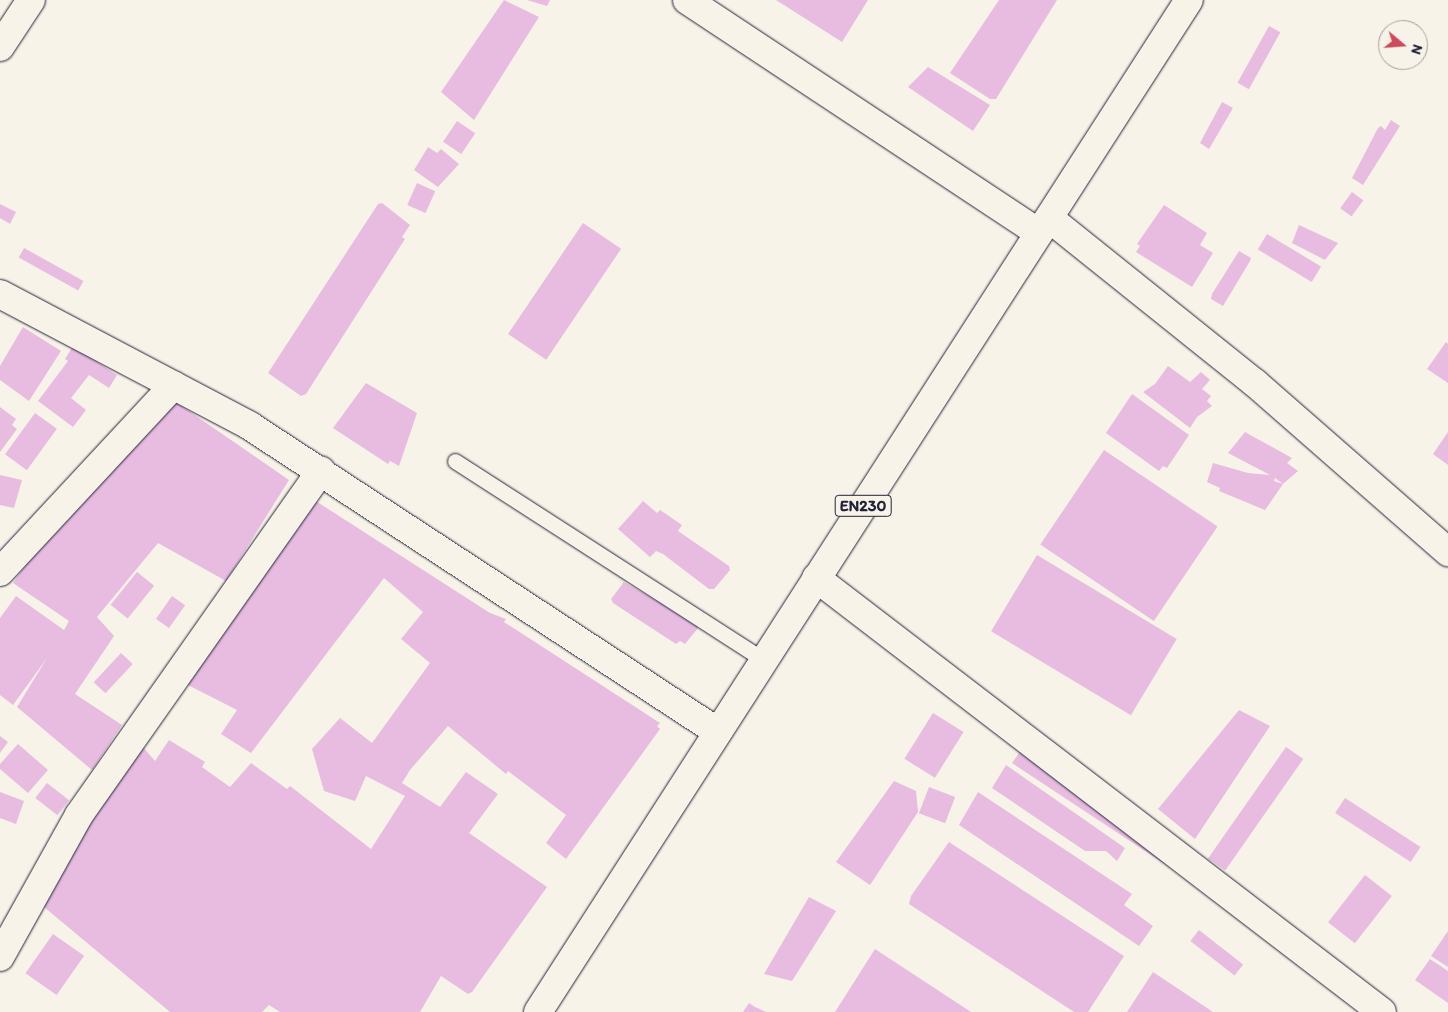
<!DOCTYPE html>
<html>
<head>
<meta charset="utf-8">
<style>
  body { margin:0 }
  #map { position:relative; width:1448px; height:1012px; overflow:hidden; background:#f7f3e8; font-family:Itim,sans-serif }
  div>[style] { position:absolute }
  [style*='--x'] { left:calc(var(--x)*1px); top:calc(var(--y)*1px); width:calc(var(--w)*1px); rotate:calc(var(--a)*1deg) }
  .building>* { inset:0; background:#e8bce1; transform-origin:0 0 }
  .roads { filter:drop-shadow(0 0 1px #22223b) drop-shadow(0 0 1px #22223b) }
  .service>* { height:15px; margin:-7.5px; padding:0 7.5px; transform-origin:7.5px; border-radius:7.5px; background:#f7f3e8 }
  .minor>* { height:28px; margin:-14px; padding:0 14px; transform-origin:14px; border-radius:14px; background:#f7f3e8 }
  .primary>* { height:28px; margin:-14px; padding:0 14px; transform-origin:14px; border-radius:14px; background:#f7f3e8 }
  span { translate:-50% -50%; white-space:nowrap; text-align:center; line-height:1.15; -webkit-text-stroke:5px #f7f3e8; paint-order:stroke }
  .shield-label span { padding:1px 4px; background:#f7f3e8; border:1px solid; border-radius:4px; -webkit-text-stroke-width:0 }
  .shield-label { font-size:16px; color:#22223b; font-weight:700 }
  .north { position:absolute; left:1378px; top:20px; width:50px; height:50px; box-sizing:border-box; background:#f7f3e8; border:1px solid #a29fa3; border-radius:50%; rotate:108deg; font-size:14px; font-weight:700; line-height:20px; text-align:center; color:#22223b }
  .north::after { content:''; display:block; margin:auto; width:18px; height:22px; background:#d1495b; clip-path:polygon(50% 0,100% 100%,50% 72%,0 100%) }
</style>
</head>
<body>
<div id="map">
  <div class="building">
    <i style="clip-path:polygon(504px 0,539px 17px,474px 120px,441px 92px)"></i>
    <i style="clip-path:polygon(527px 0,550px 0,547px 6px)"></i>
    <i style="clip-path:polygon(776px 0,868px 0,842px 42px)"></i>
    <i style="clip-path:polygon(999px 0,1057px 0,996px 99px,990px 99px,950px 73px)"></i>
    <i style="left:1269px;top:26px;width:13px;height:65px;rotate:29deg"></i>
    <i style="clip-path:polygon(928px 67px,990px 105px,973px 131px,908px 87px)"></i>
    <i style="clip-path:polygon(1222px 102px,1233px 108px,1209px 149px,1200px 143px)"></i>
    <i style="clip-path:polygon(1391px 120px,1400px 126px,1363px 185px,1352px 178px,1378px 128px,1381px 126px,1385px 130px)"></i>
    <i style="left:457px;top:121px;width:22px;height:25px;rotate:34deg"></i>
    <i style="clip-path:polygon(428px 147px,437px 153px,441px 149px,459px 164px,438px 187px,414px 170px)"></i>
    <i style="left:417px;top:183px;width:20px;height:24px;rotate:24deg"></i>
    <i style="left:1352px;top:192px;width:14px;height:20px;rotate:36deg"></i>
    <i style="clip-path:polygon(382px 203px,410px 225px,402px 237px,405px 239px,306px 394px,301px 396px,268px 373px,378px 204px)"></i>
    <i style="clip-path:polygon(0 204px,16px 212px,10px 224px,0 218px)"></i>
    <i style="clip-path:polygon(1164px 205px,1207px 233px,1200px 245px,1213px 253px,1192px 287px,1136px 252px,1140px 246px,1137px 244px)"></i>
    <i style="left:583px;top:223px;width:46px;height:134px;rotate:34deg"></i>
    <i style="clip-path:polygon(1299px 225px,1338px 243px,1325px 260px,1292px 243px)"></i>
    <i style="left:1267px;top:234px;width:63px;height:18px;rotate:31deg"></i>
    <i style="left:24px;top:248px;width:68px;height:11px;rotate:29deg"></i>
    <i style="clip-path:polygon(1239px 251px,1251px 258px,1250px 261px,1223px 306px,1211px 299px,1212px 294px)"></i>
    <i style="clip-path:polygon(23px 327px,61px 351px,29px 401px,0 380px,0 366px)"></i>
    <i style="clip-path:polygon(1446px 342px,1448px 344px,1448px 383px,1427px 369px)"></i>
    <i style="clip-path:polygon(73px 346px,117px 375px,109px 388px,89px 375px,71px 398px,86px 410px,73px 427px,38px 401px,68px 361px,65px 359px)"></i>
    <i style="clip-path:polygon(1168px 366px,1190px 382px,1201px 372px,1210px 380px,1202px 389px,1211px 396px,1207px 401px,1212px 406px,1197px 417px,1190px 428px,1143px 392px,1155px 384px)"></i>
    <i style="clip-path:polygon(366px 383px,417px 413px,399px 466px,390px 461px,388px 464px,333px 428px)"></i>
    <i style="clip-path:polygon(160px 391px,289px 480px,226px 581px,158px 543px,97px 617px,114px 636px,75px 694px,122px 725px,92px 770px,17px 707px,47px 658px,13px 705px,0 695px,0 618px,16px 596px,64px 630px,69px 621px,13px 583px,40px 544px,43px 546px)"></i>
    <i style="clip-path:polygon(1132px 394px,1189px 435px,1167px 468px,1163px 466px,1159px 471px,1106px 433px)"></i>
    <i style="clip-path:polygon(0 407px,16px 419px,12px 425px,17px 429px,0 452px)"></i>
    <i style="left:35px;top:413px;width:27px;height:51px;rotate:36deg"></i>
    <i style="clip-path:polygon(1245px 432px,1292px 458px,1287px 463px,1298px 471px,1283px 484px,1275px 478px,1274px 481px,1283px 484px,1265px 510px,1219px 491px,1220px 488px,1207px 482px,1213px 463px,1248px 473px,1270px 475px,1228px 453px)"></i>
    <i style="clip-path:polygon(1448px 432px,1448px 465px,1433px 454px)"></i>
    <i style="left:1104px;top:450px;width:137px;height:114px;rotate:34deg"></i>
    <i style="clip-path:polygon(0 475px,22px 480px,14px 508px,0 505px)"></i>
    <i style="clip-path:polygon(308px 496px,490px 613px,506px 619px,504px 622px,660px 723px,657px 726px,660px 729px,566px 859px,546px 843px,566px 815px,508px 771px,506px 774px,448px 726px,410px 770px,402px 783px,440px 807px,466px 772px,498px 794px,469px 833px,547px 887px,472px 992px,468px 994px,441px 976px,420px 1012px,280px 1012px,269px 1005px,262px 1012px,170px 1012px,26px 892px,137px 740px,155px 761px,169px 740px,205px 762px,202px 767px,230px 787px,251px 763px,287px 789px,290px 786px,371px 849px,405px 796px,366px 776px,355px 801px,324px 791px,312px 749px,340px 718px,372px 743px,430px 663px,401px 639px,423px 612px,384px 578px,251px 753px,221px 734px,237px 710px,184px 683px)"></i>
    <i style="clip-path:polygon(643px 501px,657px 513px,660px 510px,682px 525px,678px 531px,729px 566px,730px 570px,714px 589px,709px 589px,663px 554px,656px 551px,650px 557px,618px 529px)"></i>
    <i style="left:1037px;top:555px;width:163px;height:89px;rotate:31deg"></i>
    <i style="left:137px;top:572px;width:22px;height:42px;rotate:39deg"></i>
    <i style="clip-path:polygon(624px 582px,697px 624px,698px 628px,685px 644px,680px 641px,676px 644px,613px 603px,611px 599px)"></i>
    <i style="left:172px;top:596px;width:16px;height:28px;rotate:35deg"></i>
    <i style="left:121px;top:653px;width:16px;height:40px;rotate:43deg"></i>
    <i style="clip-path:polygon(1239px 710px,1270px 726px,1195px 839px,1158px 809px)"></i>
    <i style="left:933px;top:713px;width:36px;height:54px;rotate:32deg"></i>
    <i style="clip-path:polygon(0 736px,8px 742px,0 753px)"></i>
    <i style="clip-path:polygon(18px 744px,48px 770px,28px 793px,0 769px,0 764px)"></i>
    <i style="clip-path:polygon(1024px 746px,1186px 878px,1012px 763px)"></i>
    <i style="left:1286px;top:747px;width:21px;height:136px;rotate:35deg"></i>
    <i style="clip-path:polygon(1006px 765px,1125px 848px,1117px 861px,1106px 851px,1085px 851px,992px 788px)"></i>
    <i style="clip-path:polygon(894px 781px,916px 791px,918px 812px,870px 885px,836px 862px)"></i>
    <i style="left:47px;top:783px;width:28px;height:19px;rotate:38deg"></i>
    <i style="left:929px;top:787px;width:28px;height:28px;rotate:21deg"></i>
    <i style="clip-path:polygon(0 792px,24px 801px,16px 824px,0 818px)"></i>
    <i style="clip-path:polygon(978px 792px,1132px 894px,1124px 905px,1153px 926px,1139px 946px,959px 825px)"></i>
    <i style="left:1345px;top:798px;width:90px;height:18px;rotate:33deg"></i>
    <i style="clip-path:polygon(949px 842px,1124px 956px,1088px 1012px,1074px 1012px,909px 904px,911px 896px)"></i>
    <i style="left:1365px;top:875px;width:34px;height:60px;rotate:38deg"></i>
    <i style="clip-path:polygon(809px 897px,836px 911px,792px 981px,764px 974px)"></i>
    <i style="left:1199px;top:930px;width:56px;height:14px;rotate:38deg"></i>
    <i style="clip-path:polygon(1448px 931px,1448px 967px,1431px 956px)"></i>
    <i style="left:53px;top:934px;width:38px;height:48px;rotate:35deg"></i>
    <i style="clip-path:polygon(875px 949px,971px 1012px,835px 1012px)"></i>
    <i style="clip-path:polygon(1430px 959px,1448px 971px,1448px 1003px,1415px 980px)"></i>
    <i style="clip-path:polygon(1153px 972px,1213px 1012px,1127px 1012px)"></i>
    <i style="clip-path:polygon(749px 1003px,755px 1007px,766px 1012px,743px 1012px)"></i>
  </div>
  <div class="roads">
    <div class="service">
      <i style="--x:455;--y:461;--w:368;--a:32.8"></i>
    </div>
    <div class="minor">
      <i style="--x:687;--y:0;--w:422;--a:33.5"></i>
      <i style="--x:0;--y:47;--w:56;--a:-56.6"></i>
      <i style="--x:1049;--y:218;--w:264;--a:38.7"></i>
      <i style="--x:1255;--y:383;--w:257;--a:41.2"></i>
      <i style="--x:0;--y:294;--w:283;--a:27.8"></i>
      <i style="--x:250;--y:426;--w:559;--a:33.18"></i>
      <i style="--x:0;--y:572;--w:255;--a:-47.1"></i>
      <i style="--x:816;--y:578;--w:713;--a:37.48"></i>
      <i style="--x:0;--y:957;--w:162;--a:-60.9"></i>
      <i style="--x:79;--y:815;--w:421;--a:-54.9"></i>
    </div>
    <div class="primary">
      <i style="--x:538;--y:1012;--w:1203;--a:-57.25"></i>
    </div>
  </div>
  <div class="shield-label">
    <span style="left:863px;top:506px">EN230</span>
  </div>
  <div class="north">N</div>
</div>
</body>
</html>
